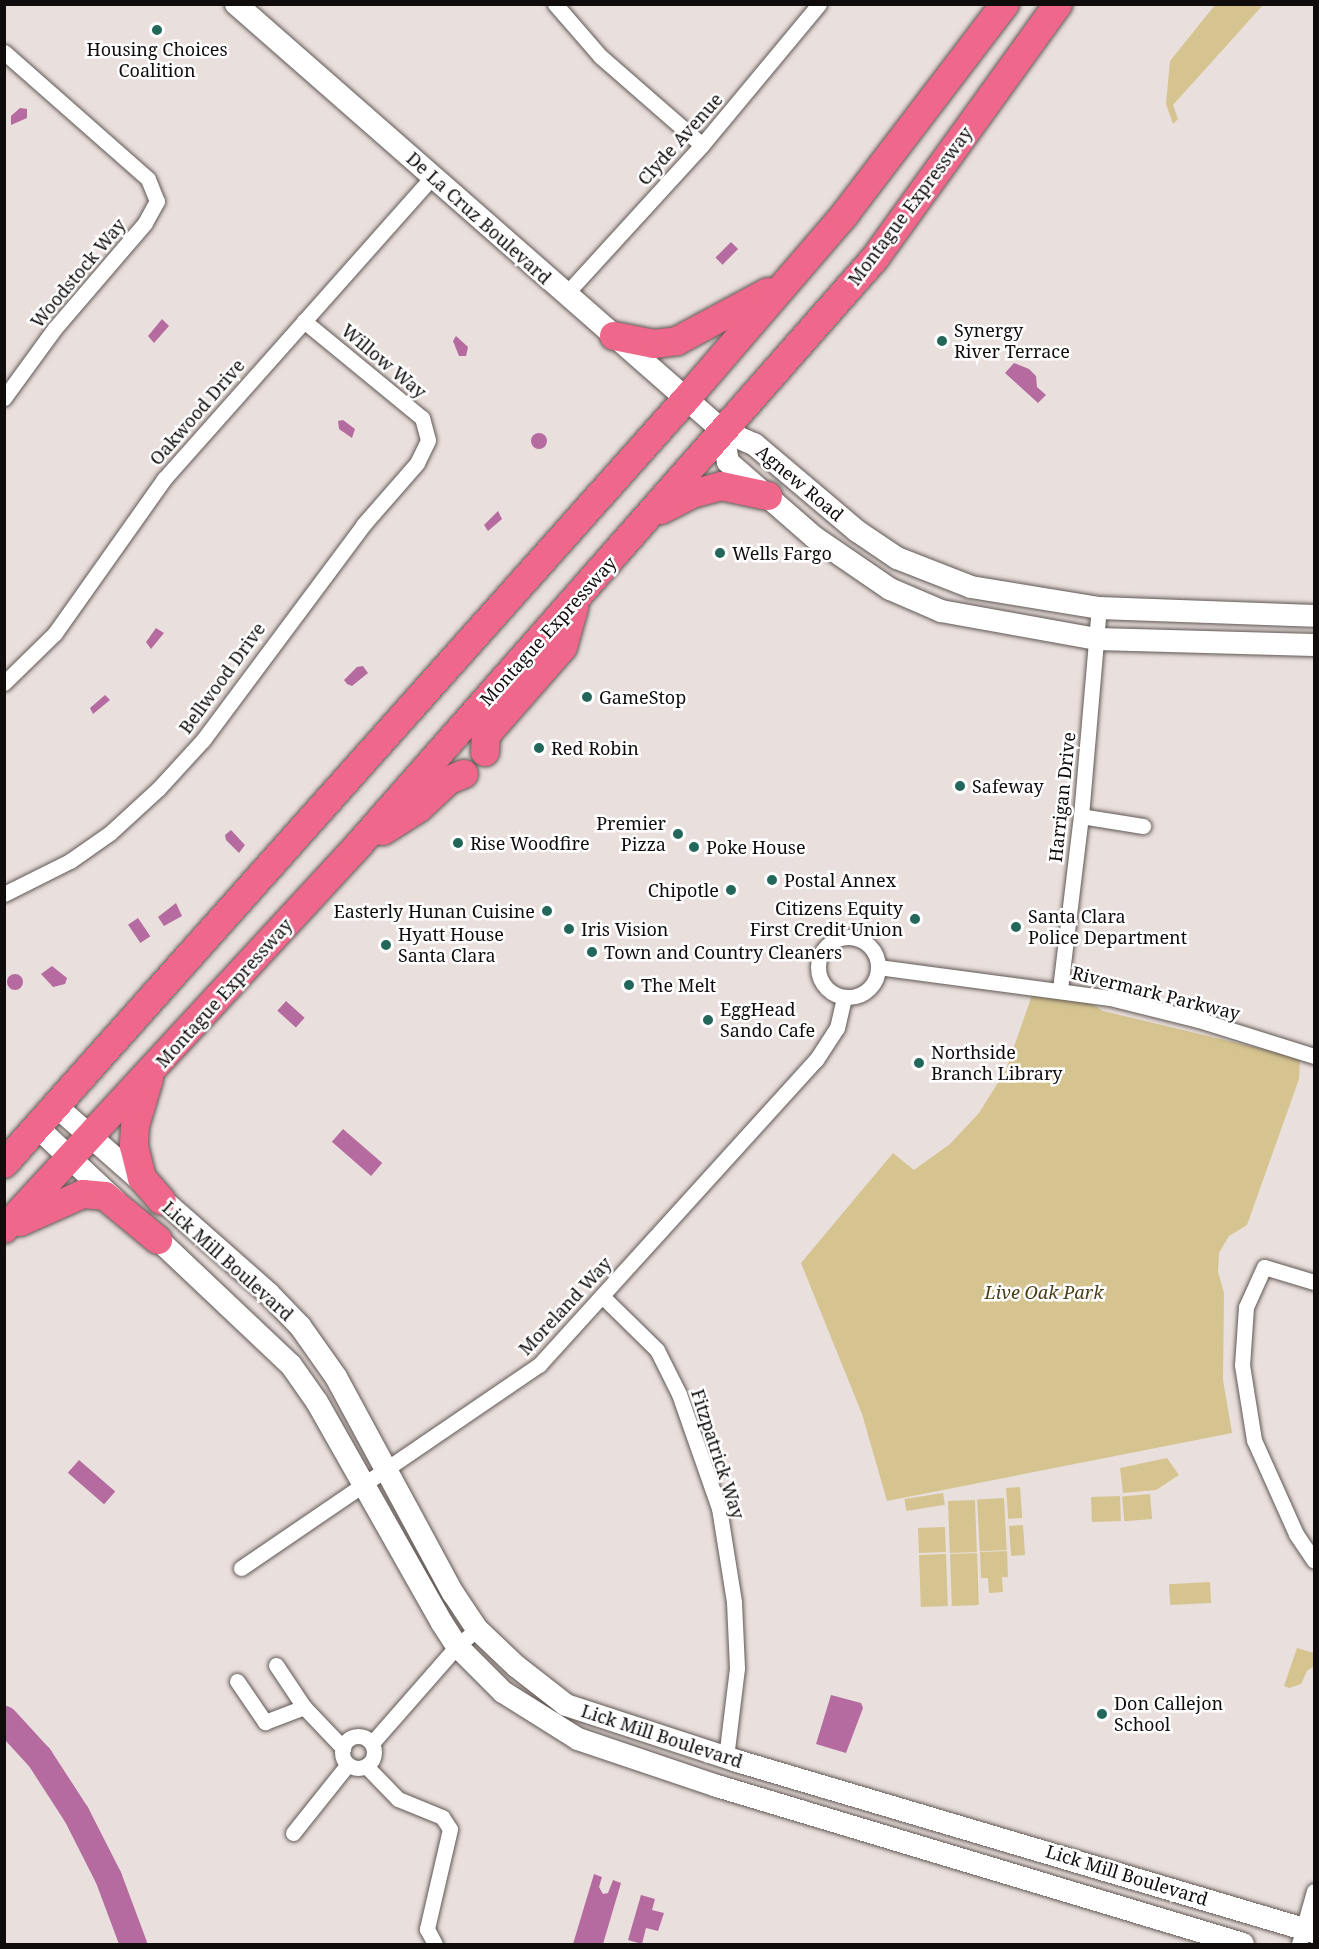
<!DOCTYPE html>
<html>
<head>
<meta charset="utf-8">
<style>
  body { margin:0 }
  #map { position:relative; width:1319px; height:1949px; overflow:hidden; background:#e9dfdc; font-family:"Noto Serif",serif }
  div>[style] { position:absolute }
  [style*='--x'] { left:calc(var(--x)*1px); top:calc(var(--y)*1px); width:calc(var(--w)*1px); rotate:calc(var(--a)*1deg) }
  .green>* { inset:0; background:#d5c490; transform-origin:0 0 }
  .water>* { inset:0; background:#b56ba0; transform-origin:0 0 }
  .round { border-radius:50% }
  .river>* { height:27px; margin:-13.5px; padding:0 13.5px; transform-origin:13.5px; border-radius:13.5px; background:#b56ba0 }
  .roads { filter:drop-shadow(0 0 2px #605855) drop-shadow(0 0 2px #605855) }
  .street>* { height:15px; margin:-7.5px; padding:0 7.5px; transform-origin:7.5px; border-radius:7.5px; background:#fff }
  .street>.ring { margin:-7.5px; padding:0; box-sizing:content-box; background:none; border:15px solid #fff; border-radius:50% }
  .secondary>* { height:22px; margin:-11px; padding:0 11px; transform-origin:11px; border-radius:11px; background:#fff }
  .highway>* { height:28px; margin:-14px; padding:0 14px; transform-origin:14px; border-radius:14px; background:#ef678a }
  .dots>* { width:16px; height:16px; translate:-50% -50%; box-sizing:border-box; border:3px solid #fff; border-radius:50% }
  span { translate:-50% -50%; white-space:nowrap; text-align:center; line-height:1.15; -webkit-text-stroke:5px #fff; paint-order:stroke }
  .poi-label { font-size:18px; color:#0f0c0b }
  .left { translate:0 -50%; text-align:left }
  .right { translate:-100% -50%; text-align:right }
  .street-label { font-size:18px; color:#0f0c0b }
  .park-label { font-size:18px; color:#493d16; font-style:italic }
  .frame { position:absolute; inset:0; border:6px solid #0f0c0b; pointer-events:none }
</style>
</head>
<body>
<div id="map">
  <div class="green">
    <i style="clip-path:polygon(1215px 5px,1263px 5px,1173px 105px,1178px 119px,1173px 124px,1166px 104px,1170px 61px)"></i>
    <i style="clip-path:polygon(1032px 995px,1092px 1004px,1103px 1011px,1300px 1058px,1299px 1079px,1247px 1225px,1229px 1236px,1219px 1253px,1218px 1272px,1224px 1293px,1223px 1380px,1232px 1433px,887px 1501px,862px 1414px,801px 1263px,893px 1153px,914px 1170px,950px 1144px,979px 1113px,1006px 1070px)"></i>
    <i style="clip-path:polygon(1167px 1458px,1179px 1475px,1156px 1490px,1123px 1493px,1120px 1468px)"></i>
    <i style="left:1020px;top:1487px;width:31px;height:14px;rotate:86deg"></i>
    <i style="left:943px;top:1493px;width:12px;height:39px;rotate:81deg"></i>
    <i style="left:1150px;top:1494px;width:25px;height:28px;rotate:85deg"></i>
    <i style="left:1120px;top:1496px;width:25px;height:29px;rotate:88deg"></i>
    <i style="left:1004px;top:1498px;width:52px;height:27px;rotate:87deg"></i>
    <i style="left:975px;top:1500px;width:52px;height:27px;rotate:88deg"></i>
    <i style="left:1023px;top:1525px;width:30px;height:14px;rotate:86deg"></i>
    <i style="left:945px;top:1527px;width:25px;height:27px;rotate:88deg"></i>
    <i style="clip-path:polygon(1007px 1551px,1008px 1577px,1002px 1577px,1003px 1592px,989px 1593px,988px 1578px,981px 1578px,980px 1552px)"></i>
    <i style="left:977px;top:1553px;width:52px;height:27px;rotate:88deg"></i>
    <i style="left:946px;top:1554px;width:52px;height:27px;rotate:88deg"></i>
    <i style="left:1210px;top:1582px;width:21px;height:41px;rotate:87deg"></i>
    <i style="clip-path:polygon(1297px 1648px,1314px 1653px,1314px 1666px,1307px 1671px,1301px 1684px,1289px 1688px,1284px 1686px)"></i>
  </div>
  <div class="water">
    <i style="clip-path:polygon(20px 108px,27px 109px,27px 118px,11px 125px,11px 116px)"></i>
    <i style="left:731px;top:242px;width:10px;height:22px;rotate:45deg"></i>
    <i style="clip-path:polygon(162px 319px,169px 326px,154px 343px,148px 336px)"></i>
    <i style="clip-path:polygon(456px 336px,468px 347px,466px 356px,459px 356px,453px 341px)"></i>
    <i style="clip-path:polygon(1014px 363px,1029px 369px,1036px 376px,1037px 387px,1046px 395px,1038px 403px,1005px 373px)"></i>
    <i style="clip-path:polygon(343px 420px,355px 429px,352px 438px,339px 429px,338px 421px)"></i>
    <i class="round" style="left:531px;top:433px;width:16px;height:16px"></i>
    <i style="clip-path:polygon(498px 511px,502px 519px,488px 531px,484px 525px)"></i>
    <i style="clip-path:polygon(156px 628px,164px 633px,151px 649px,146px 642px)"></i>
    <i style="clip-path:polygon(363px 666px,368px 673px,352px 686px,347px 684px,344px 680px,357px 667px)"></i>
    <i style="clip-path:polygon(105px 695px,110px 700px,93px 714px,90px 708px)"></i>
    <i style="clip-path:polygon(231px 830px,245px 845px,239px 853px,226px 840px,225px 835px)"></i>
    <i style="clip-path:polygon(176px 903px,182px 916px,164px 926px,158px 917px)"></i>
    <i style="left:138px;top:918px;width:22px;height:12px;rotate:56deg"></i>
    <i style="clip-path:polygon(52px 966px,67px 978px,65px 984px,53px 987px,41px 974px)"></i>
    <i class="round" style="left:7px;top:974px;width:16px;height:16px"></i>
    <i style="left:286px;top:1001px;width:25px;height:13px;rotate:42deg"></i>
    <i style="left:343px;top:1129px;width:52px;height:17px;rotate:41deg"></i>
    <i style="left:79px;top:1460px;width:48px;height:17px;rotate:41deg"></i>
    <i style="clip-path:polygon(831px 1695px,861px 1703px,863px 1708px,846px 1753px,816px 1744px)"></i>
    <i style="clip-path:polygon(594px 1874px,602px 1877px,599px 1887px,603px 1894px,608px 1893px,613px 1880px,621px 1883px,603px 1944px,573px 1944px)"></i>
    <i style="clip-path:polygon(641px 1895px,655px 1899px,652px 1910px,664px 1913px,658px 1931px,646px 1928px,642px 1944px,628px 1940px)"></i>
  </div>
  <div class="river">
    <i style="--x:4;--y:1719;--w:52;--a:47.4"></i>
    <i style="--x:39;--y:1757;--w:68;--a:57"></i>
    <i style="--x:76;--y:1814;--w:71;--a:63.1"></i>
    <i style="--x:108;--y:1877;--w:72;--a:69.5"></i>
  </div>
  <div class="roads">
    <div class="street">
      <i style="--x:555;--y:4;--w:69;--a:49.1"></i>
      <i style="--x:600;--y:56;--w:135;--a:41.1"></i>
      <i style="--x:4;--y:52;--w:192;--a:41.4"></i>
      <i style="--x:148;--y:179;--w:24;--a:68"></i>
      <i style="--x:157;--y:201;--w:25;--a:119"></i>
      <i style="--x:145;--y:223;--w:138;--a:130.6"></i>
      <i style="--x:55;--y:328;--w:87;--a:126.1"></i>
      <i style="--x:565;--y:295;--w:203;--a:-47.6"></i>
      <i style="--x:702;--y:145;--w:183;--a:-50.3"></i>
      <i style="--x:4;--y:683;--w:71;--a:-44.4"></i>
      <i style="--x:55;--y:633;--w:189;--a:-54.7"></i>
      <i style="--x:164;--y:479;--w:404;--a:-48.4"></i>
      <i style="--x:1081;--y:816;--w:63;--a:9.2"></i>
      <i style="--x:4;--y:894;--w:74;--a:-26.6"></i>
      <i style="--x:70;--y:861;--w:49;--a:-35"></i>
      <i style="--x:110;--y:833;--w:67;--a:-42.6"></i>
      <i style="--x:159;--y:788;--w:65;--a:-47.5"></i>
      <i style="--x:203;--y:740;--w:268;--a:-53.3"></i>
      <i style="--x:363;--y:525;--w:82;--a:-48.9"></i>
      <i style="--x:417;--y:463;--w:25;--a:-64"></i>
      <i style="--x:428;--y:440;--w:23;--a:-105"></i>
      <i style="--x:422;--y:418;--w:153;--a:-140.6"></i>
      <i class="ring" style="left:818px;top:937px;width:45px;height:45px"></i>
      <i style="--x:878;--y:967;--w:234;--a:7.6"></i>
      <i style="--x:1110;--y:998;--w:92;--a:13.9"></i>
      <i style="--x:1199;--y:1020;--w:121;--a:17.4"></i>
      <i style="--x:1060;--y:989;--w:174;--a:-83.1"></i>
      <i style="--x:1081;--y:816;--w:209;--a:-85.1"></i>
      <i style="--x:1314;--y:1282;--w:52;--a:-163.3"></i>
      <i style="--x:1264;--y:1267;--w:44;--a:114.2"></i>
      <i style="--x:1246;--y:1307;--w:58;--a:93.9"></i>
      <i style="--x:1242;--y:1365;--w:76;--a:80.9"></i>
      <i style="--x:1254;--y:1440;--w:103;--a:65.9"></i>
      <i style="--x:1296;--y:1534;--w:32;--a:56"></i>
      <i style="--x:602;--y:1296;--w:77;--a:44.5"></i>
      <i style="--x:657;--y:1350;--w:49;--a:63.4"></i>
      <i style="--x:679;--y:1394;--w:121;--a:70.7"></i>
      <i style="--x:719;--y:1508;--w:95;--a:80.9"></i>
      <i style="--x:734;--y:1602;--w:66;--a:87.4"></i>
      <i style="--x:737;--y:1668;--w:90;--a:97"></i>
      <i style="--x:241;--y:1568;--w:361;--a:-34.3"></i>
      <i style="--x:539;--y:1365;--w:412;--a:-47.8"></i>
      <i style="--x:816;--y:1060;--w:38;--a:-57"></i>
      <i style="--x:837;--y:1028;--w:32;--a:-77"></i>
      <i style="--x:276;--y:1665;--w:50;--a:56.3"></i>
      <i style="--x:304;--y:1707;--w:57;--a:46.4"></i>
      <i style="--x:237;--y:1681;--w:50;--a:55.7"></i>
      <i style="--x:265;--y:1722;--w:42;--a:-21"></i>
      <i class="ring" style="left:342px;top:1736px;width:17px;height:17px"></i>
      <i style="--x:372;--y:1743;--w:129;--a:-48.8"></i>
      <i style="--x:457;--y:1646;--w:26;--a:-40"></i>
      <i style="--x:366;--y:1766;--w:46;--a:45.9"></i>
      <i style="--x:398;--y:1799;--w:48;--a:22.2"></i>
      <i style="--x:442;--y:1817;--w:14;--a:56"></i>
      <i style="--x:450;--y:1829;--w:103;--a:103"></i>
      <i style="--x:427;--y:1929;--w:17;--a:62"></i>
      <i style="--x:293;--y:1833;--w:88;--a:-51.4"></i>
      <i style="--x:1299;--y:1944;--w:55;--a:-74.2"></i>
    </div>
    <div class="secondary">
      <i style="--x:236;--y:4;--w:648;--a:41.24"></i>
      <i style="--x:723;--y:431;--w:34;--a:23"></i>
      <i style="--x:754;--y:444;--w:135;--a:40.2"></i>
      <i style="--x:857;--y:531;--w:48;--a:34"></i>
      <i style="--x:897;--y:558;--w:79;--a:21.4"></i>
      <i style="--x:971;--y:587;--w:130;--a:9.3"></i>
      <i style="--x:1099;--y:608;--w:215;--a:2.1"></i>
      <i style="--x:723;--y:431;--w:31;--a:81"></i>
      <i style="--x:728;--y:462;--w:114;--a:41.1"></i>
      <i style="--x:814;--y:537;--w:92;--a:34.4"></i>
      <i style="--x:890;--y:589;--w:56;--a:23.3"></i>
      <i style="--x:941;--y:611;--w:158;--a:10.2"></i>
      <i style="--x:1097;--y:639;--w:217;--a:1.6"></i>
      <i style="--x:56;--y:1106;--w:284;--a:41.4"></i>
      <i style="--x:269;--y:1294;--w:45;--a:45.9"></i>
      <i style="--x:300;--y:1326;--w:62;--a:54.8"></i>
      <i style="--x:336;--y:1377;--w:246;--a:61.6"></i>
      <i style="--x:453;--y:1593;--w:43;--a:56.3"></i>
      <i style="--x:477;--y:1629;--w:54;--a:43.5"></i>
      <i style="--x:516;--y:1666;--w:63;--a:38"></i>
      <i style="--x:566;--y:1705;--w:180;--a:18.1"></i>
      <i style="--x:737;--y:1761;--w:602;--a:16.51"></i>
      <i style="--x:37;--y:1127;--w:110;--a:43.2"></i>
      <i style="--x:146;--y:1228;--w:199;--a:43.4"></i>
      <i style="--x:291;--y:1365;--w:45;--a:54.9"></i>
      <i style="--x:317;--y:1402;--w:254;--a:60.5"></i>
      <i style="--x:442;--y:1623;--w:27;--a:57"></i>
      <i style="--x:457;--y:1646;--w:65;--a:45"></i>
      <i style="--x:503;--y:1692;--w:89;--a:32.1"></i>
      <i style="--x:578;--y:1739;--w:147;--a:18.7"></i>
      <i style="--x:717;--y:1786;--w:549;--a:16.72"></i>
    </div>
    <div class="highway">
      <i style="--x:614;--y:336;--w:41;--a:11.3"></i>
      <i style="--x:654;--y:344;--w:23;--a:-7"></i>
      <i style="--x:677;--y:341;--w:103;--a:-28.3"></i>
      <i style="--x:661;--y:510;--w:35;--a:-27"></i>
      <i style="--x:692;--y:494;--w:30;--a:-15"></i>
      <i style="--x:721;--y:486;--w:48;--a:12"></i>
      <i style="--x:485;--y:752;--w:17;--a:-87"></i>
      <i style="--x:486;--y:735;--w:117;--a:-48.8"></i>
      <i style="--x:563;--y:647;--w:41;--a:-74.2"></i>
      <i style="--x:383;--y:831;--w:43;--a:-32.6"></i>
      <i style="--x:419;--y:808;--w:41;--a:-43"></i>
      <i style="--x:449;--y:780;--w:16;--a:-22"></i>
      <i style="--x:149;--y:1079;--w:49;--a:106.6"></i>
      <i style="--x:135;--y:1126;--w:20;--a:93"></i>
      <i style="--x:134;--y:1146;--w:33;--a:76"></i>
      <i style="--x:142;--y:1178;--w:30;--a:49"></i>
      <i style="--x:4;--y:1164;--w:1026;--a:-48.28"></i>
      <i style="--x:687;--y:398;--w:243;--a:-49.3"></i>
      <i style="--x:845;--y:214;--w:264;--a:-52.7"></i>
      <i style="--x:20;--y:1222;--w:69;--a:-24"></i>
      <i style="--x:83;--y:1194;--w:22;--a:5"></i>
      <i style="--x:105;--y:1196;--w:69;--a:39.7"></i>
      <i style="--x:4;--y:1229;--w:519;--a:-47.27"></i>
      <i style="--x:356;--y:848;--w:786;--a:-48.66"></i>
      <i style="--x:875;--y:258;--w:313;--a:-54.2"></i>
    </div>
  </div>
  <div class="dots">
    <i style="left:157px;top:30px;background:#22675a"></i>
    <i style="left:942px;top:341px;background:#22675a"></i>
    <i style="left:720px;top:553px;background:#22675a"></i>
    <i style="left:587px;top:697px;background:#22675a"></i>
    <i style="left:539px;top:748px;background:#22675a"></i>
    <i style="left:960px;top:786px;background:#22675a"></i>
    <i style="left:678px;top:834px;background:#22675a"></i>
    <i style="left:458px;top:843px;background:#22675a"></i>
    <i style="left:694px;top:847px;background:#22675a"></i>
    <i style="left:772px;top:880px;background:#22675a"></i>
    <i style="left:731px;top:890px;background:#22675a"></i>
    <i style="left:547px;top:911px;background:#22675a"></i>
    <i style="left:915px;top:919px;background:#22675a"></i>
    <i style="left:1016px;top:927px;background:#22675a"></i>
    <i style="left:569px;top:929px;background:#22675a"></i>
    <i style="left:386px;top:945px;background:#22675a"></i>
    <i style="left:592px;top:952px;background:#22675a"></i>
    <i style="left:629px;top:985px;background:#22675a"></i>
    <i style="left:708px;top:1020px;background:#22675a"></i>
    <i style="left:919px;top:1063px;background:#22675a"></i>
    <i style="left:1102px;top:1714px;background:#22675a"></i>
  </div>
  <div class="poi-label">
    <span style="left:157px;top:60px">Housing Choices<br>Coalition</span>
    <span class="left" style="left:954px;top:341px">Synergy<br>River Terrace</span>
    <span class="left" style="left:732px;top:553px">Wells Fargo</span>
    <span class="left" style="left:599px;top:697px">GameStop</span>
    <span class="left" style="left:551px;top:748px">Red Robin</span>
    <span class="left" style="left:972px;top:786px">Safeway</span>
    <span class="right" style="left:666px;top:834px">Premier<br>Pizza</span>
    <span class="left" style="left:470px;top:843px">Rise Woodfire</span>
    <span class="left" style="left:706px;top:847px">Poke House</span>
    <span class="left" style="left:784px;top:880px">Postal Annex</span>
    <span class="right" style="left:719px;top:890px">Chipotle</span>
    <span class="right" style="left:903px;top:919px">Citizens Equity<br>First Credit Union</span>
    <span class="right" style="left:535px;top:911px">Easterly Hunan Cuisine</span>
    <span class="left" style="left:1028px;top:927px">Santa Clara<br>Police Department</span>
    <span class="left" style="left:581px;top:929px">Iris Vision</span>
    <span class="left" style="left:398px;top:945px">Hyatt House<br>Santa Clara</span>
    <span class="left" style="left:604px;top:952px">Town and Country Cleaners</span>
    <span class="left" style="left:641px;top:985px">The Melt</span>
    <span class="left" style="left:720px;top:1020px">EggHead<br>Sando Cafe</span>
    <span class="left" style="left:931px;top:1063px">Northside<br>Branch Library</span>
    <span class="left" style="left:1114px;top:1714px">Don Callejon<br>School</span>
  </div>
  <div class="street-label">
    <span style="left:680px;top:139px;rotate:-48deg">Clyde Avenue</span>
    <span style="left:910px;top:206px;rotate:-53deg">Montague Expressway</span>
    <span style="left:479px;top:218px;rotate:42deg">De La Cruz Boulevard</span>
    <span style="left:78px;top:273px;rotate:-50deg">Woodstock Way</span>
    <span style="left:384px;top:361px;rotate:40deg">Willow Way</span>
    <span style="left:197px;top:412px;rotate:-49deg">Oakwood Drive</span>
    <span style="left:800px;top:483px;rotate:40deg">Agnew Road</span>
    <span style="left:548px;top:631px;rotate:-48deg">Montague Expressway</span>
    <span style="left:222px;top:678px;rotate:-54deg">Bellwood Drive</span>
    <span style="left:1062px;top:797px;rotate:-84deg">Harrigan Drive</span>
    <span style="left:224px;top:993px;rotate:-48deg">Montague Expressway</span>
    <span style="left:1156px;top:993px;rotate:14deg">Rivermark Parkway</span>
    <span style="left:228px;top:1261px;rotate:42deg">Lick Mill Boulevard</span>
    <span style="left:565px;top:1306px;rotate:-47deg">Moreland Way</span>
    <span style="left:718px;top:1454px;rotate:72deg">Fitzpatrick Way</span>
    <span style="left:662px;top:1736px;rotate:18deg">Lick Mill Boulevard</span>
    <span style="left:1127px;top:1875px;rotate:17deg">Lick Mill Boulevard</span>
  </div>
  <div class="park-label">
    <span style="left:1044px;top:1292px">Live Oak Park</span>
  </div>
  <div class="frame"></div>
</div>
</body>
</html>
